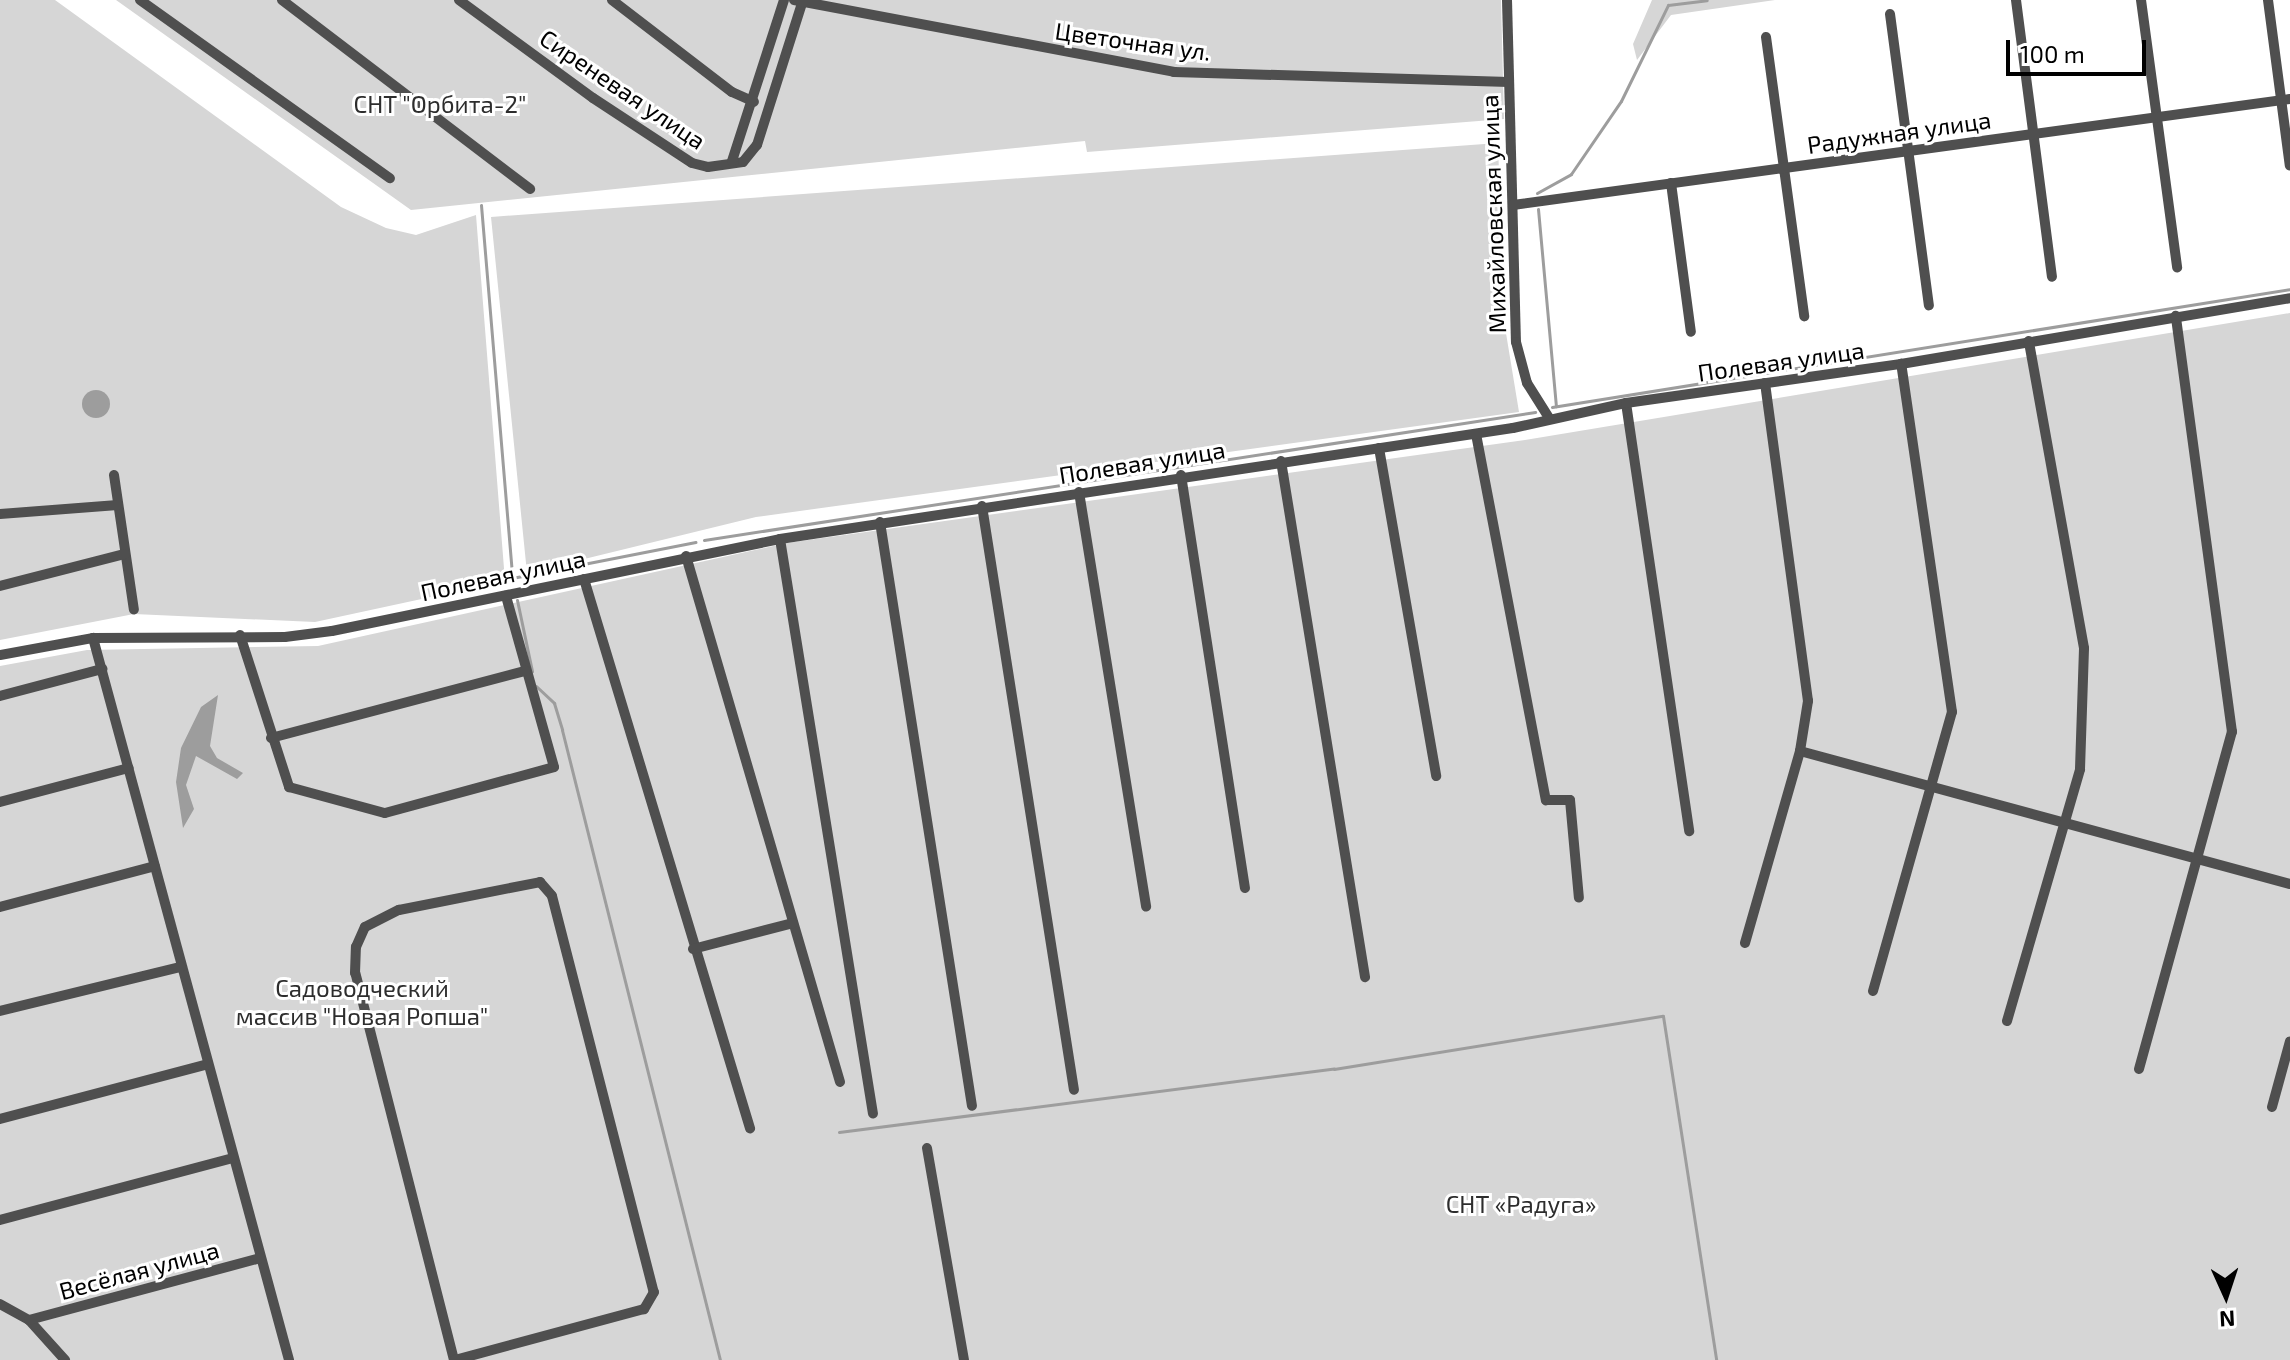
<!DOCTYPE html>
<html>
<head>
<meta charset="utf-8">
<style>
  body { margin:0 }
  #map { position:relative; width:2290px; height:1360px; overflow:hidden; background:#fff; font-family:"Exo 2",sans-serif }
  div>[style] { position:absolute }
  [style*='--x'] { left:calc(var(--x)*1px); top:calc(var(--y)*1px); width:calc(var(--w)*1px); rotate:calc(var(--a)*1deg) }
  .green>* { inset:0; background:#d6d6d6 }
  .water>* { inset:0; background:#9d9d9d }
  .round { border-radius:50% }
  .stream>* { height:3px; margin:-1.5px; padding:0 1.5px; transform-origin:1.5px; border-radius:1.5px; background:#9d9d9d }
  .minor>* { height:10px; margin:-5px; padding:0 5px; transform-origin:5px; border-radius:5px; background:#4f4f4f }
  span { translate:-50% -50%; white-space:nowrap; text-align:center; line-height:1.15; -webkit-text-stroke:6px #fff; paint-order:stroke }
  .street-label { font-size:24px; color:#000 }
  .park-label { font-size:24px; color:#2d2d2d }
  .north { position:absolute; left:2186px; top:1256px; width:80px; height:80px; -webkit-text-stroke:6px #fff; paint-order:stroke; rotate:177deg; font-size:22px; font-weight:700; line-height:32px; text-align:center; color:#000 }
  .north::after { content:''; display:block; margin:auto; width:28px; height:36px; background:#000; clip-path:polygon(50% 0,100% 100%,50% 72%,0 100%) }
  .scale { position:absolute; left:2006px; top:40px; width:140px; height:36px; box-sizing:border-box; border:4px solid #000; border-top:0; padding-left:10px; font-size:24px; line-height:28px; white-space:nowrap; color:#000; -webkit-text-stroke:6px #fff; paint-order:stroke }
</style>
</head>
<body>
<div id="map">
  <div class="green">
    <i style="clip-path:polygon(0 0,55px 0,341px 207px,386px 228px,416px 235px,476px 215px,505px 581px,315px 622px,134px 614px,0 640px)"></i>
    <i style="clip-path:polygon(116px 0,1501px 0,1504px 119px,1087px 152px,1085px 141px,411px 210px)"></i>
    <i style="clip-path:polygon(1652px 0,1775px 0,1671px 15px,1637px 60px,1633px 44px)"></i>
    <i style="clip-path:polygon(1498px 143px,1504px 321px,1519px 412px,756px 517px,527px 573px,491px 217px)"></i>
    <i style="clip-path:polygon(2290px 313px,2290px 1360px,0 1360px,0 666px,87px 650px,318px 646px,787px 543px,1525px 440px)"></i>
  </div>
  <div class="water">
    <i class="round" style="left:82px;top:390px;width:28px;height:28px"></i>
    <i style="clip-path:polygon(218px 695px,210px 746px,217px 758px,243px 773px,237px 779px,196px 756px,186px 785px,194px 809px,183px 828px,176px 782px,181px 748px,201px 707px)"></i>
  </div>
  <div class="stream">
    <i style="--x:1537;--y:193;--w:39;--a:-29"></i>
    <i style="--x:1571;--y:174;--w:88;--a:-55.6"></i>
    <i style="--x:1621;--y:101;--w:107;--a:-63.9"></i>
    <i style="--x:1668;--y:5;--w:39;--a:-7"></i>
    <i style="--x:481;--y:205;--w:374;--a:85.2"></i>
    <i style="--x:512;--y:578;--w:187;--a:-11.1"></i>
    <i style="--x:1538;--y:209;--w:198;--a:84.8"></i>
    <i style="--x:1552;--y:407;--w:747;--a:-9.08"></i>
    <i style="--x:704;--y:540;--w:841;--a:-8.76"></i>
    <i style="--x:517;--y:600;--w:73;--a:78.1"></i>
    <i style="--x:536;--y:686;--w:25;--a:43"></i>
    <i style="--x:554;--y:703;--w:28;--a:73"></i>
    <i style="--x:562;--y:730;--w:650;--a:75.92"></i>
    <i style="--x:839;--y:1132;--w:499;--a:-7.3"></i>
    <i style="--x:1334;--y:1069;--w:333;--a:-9.2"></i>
    <i style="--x:1663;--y:1016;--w:348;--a:81.2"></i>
  </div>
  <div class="minor">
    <i style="--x:140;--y:0;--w:307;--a:35.5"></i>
    <i style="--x:282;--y:0;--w:312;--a:37.3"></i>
    <i style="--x:459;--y:0;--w:166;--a:36.2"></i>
    <i style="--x:593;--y:98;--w:118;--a:33.3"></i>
    <i style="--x:692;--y:163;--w:16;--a:14"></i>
    <i style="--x:708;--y:167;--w:35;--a:-8"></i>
    <i style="--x:743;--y:162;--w:22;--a:-51"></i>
    <i style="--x:757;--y:145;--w:152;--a:-72.4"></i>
    <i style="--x:612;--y:0;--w:151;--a:37.5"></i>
    <i style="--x:732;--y:92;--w:24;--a:24"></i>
    <i style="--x:794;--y:0;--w:387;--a:10.7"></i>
    <i style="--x:1174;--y:72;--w:335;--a:1.7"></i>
    <i style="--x:1507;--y:0;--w:342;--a:88.5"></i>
    <i style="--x:1516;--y:342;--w:42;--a:75"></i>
    <i style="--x:1527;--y:383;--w:41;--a:57.8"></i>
    <i style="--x:2016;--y:0;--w:279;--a:82.6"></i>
    <i style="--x:2141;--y:0;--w:270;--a:82.3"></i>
    <i style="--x:2268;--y:0;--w:167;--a:82.5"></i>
    <i style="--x:1890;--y:14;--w:294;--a:82.4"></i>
    <i style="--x:1766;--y:37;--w:282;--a:82.2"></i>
    <i style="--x:732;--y:161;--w:169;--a:-72.1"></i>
    <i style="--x:1671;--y:183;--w:150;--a:82.4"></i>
    <i style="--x:1513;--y:205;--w:784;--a:-7.77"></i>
    <i style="--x:1626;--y:403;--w:433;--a:81.6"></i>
    <i style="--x:1476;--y:434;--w:373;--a:79.2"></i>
    <i style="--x:1546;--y:800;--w:24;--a:0"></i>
    <i style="--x:1570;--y:800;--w:98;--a:84.8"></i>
    <i style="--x:1379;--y:448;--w:333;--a:80.1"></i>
    <i style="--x:1281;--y:461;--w:523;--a:80.75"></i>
    <i style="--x:114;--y:475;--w:136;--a:81.6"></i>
    <i style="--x:1181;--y:475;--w:418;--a:81.2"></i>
    <i style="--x:1079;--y:492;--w:420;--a:80.8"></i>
    <i style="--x:982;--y:506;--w:591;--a:81.05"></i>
    <i style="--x:0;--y:514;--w:118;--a:-4.4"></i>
    <i style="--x:880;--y:522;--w:591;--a:81.05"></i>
    <i style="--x:780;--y:539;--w:582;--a:80.81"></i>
    <i style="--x:686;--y:556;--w:548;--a:73.68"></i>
    <i style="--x:584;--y:579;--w:574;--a:73.18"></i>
    <i style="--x:0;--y:586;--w:129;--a:-14.4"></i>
    <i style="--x:240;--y:635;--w:160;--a:72.1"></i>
    <i style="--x:289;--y:787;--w:99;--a:15.2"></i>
    <i style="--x:385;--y:813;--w:175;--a:-15.2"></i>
    <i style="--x:554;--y:767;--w:178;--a:-105.7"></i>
    <i style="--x:93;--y:638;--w:748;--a:74.81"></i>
    <i style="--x:0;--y:655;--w:95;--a:-10.4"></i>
    <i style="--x:93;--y:638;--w:192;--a:-0.3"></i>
    <i style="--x:285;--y:637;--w:47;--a:-7.3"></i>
    <i style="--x:332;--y:631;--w:457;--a:-11.6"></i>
    <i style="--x:780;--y:539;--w:741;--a:-8.61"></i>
    <i style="--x:1513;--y:428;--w:116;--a:-12.5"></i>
    <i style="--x:1626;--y:403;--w:278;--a:-8.1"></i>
    <i style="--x:1901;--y:364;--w:395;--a:-9.6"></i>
    <i style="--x:0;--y:696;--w:106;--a:-14.8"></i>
    <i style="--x:271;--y:738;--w:263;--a:-14.8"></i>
    <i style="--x:1800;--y:751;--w:508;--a:15.19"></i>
    <i style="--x:0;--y:802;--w:133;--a:-14.8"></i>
    <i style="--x:0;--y:907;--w:160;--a:-14.8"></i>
    <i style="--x:1745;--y:943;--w:200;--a:-74"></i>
    <i style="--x:1800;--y:751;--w:51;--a:-80.9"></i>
    <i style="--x:1808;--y:701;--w:321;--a:-97.7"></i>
    <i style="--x:693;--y:949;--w:103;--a:-14.6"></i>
    <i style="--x:1873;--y:991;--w:290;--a:-74.2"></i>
    <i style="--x:1952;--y:712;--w:352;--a:-98.3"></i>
    <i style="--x:0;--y:1011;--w:186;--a:-13.7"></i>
    <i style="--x:2007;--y:1021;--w:262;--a:-73.8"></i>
    <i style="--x:2080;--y:769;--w:121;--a:-88.1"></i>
    <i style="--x:2084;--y:648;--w:312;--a:-100.2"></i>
    <i style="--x:2139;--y:1069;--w:350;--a:-74.6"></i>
    <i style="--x:2232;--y:732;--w:420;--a:-97.7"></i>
    <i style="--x:2272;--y:1107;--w:68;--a:-74.7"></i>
    <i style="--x:0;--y:1119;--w:215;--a:-14.8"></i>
    <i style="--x:927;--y:1148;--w:215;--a:80.1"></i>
    <i style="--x:0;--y:1220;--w:241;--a:-14.9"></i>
    <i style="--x:0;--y:1304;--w:33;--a:29"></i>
    <i style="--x:29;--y:1320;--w:54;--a:48"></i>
    <i style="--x:29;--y:1320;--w:239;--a:-15"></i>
    <i style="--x:454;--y:1360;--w:399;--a:-104.3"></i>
    <i style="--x:355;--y:973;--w:26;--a:-88"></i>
    <i style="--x:356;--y:947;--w:22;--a:-66"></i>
    <i style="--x:365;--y:927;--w:38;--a:-27"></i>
    <i style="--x:399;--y:910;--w:144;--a:-11.2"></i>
    <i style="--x:540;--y:882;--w:18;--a:49"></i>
    <i style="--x:552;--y:896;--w:409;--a:75.6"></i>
    <i style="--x:654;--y:1292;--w:20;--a:120"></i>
    <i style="--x:644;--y:1309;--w:196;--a:164.9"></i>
  </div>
  <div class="street-label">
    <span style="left:1133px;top:41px;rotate:8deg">Цветочная ул.</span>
    <span style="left:623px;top:89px;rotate:34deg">Сиреневая улица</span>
    <span style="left:1899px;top:132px;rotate:-8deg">Радужная улица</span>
    <span style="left:1493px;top:214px;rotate:-92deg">Михайловская улица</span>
    <span style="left:1781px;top:361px;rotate:-8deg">Полевая улица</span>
    <span style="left:1142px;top:462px;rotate:-9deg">Полевая улица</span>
    <span style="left:503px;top:575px;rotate:-12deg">Полевая улица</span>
    <span style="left:139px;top:1270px;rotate:-15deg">Весёлая улица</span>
  </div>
  <div class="park-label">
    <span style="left:440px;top:104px">СНТ "Орбита-2"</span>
    <span style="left:362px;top:1002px">Садоводческий<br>массив "Новая Ропша"</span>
    <span style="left:1521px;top:1204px">СНТ «Радуга»</span>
  </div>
  <div class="north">N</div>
  <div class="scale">100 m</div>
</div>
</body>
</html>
